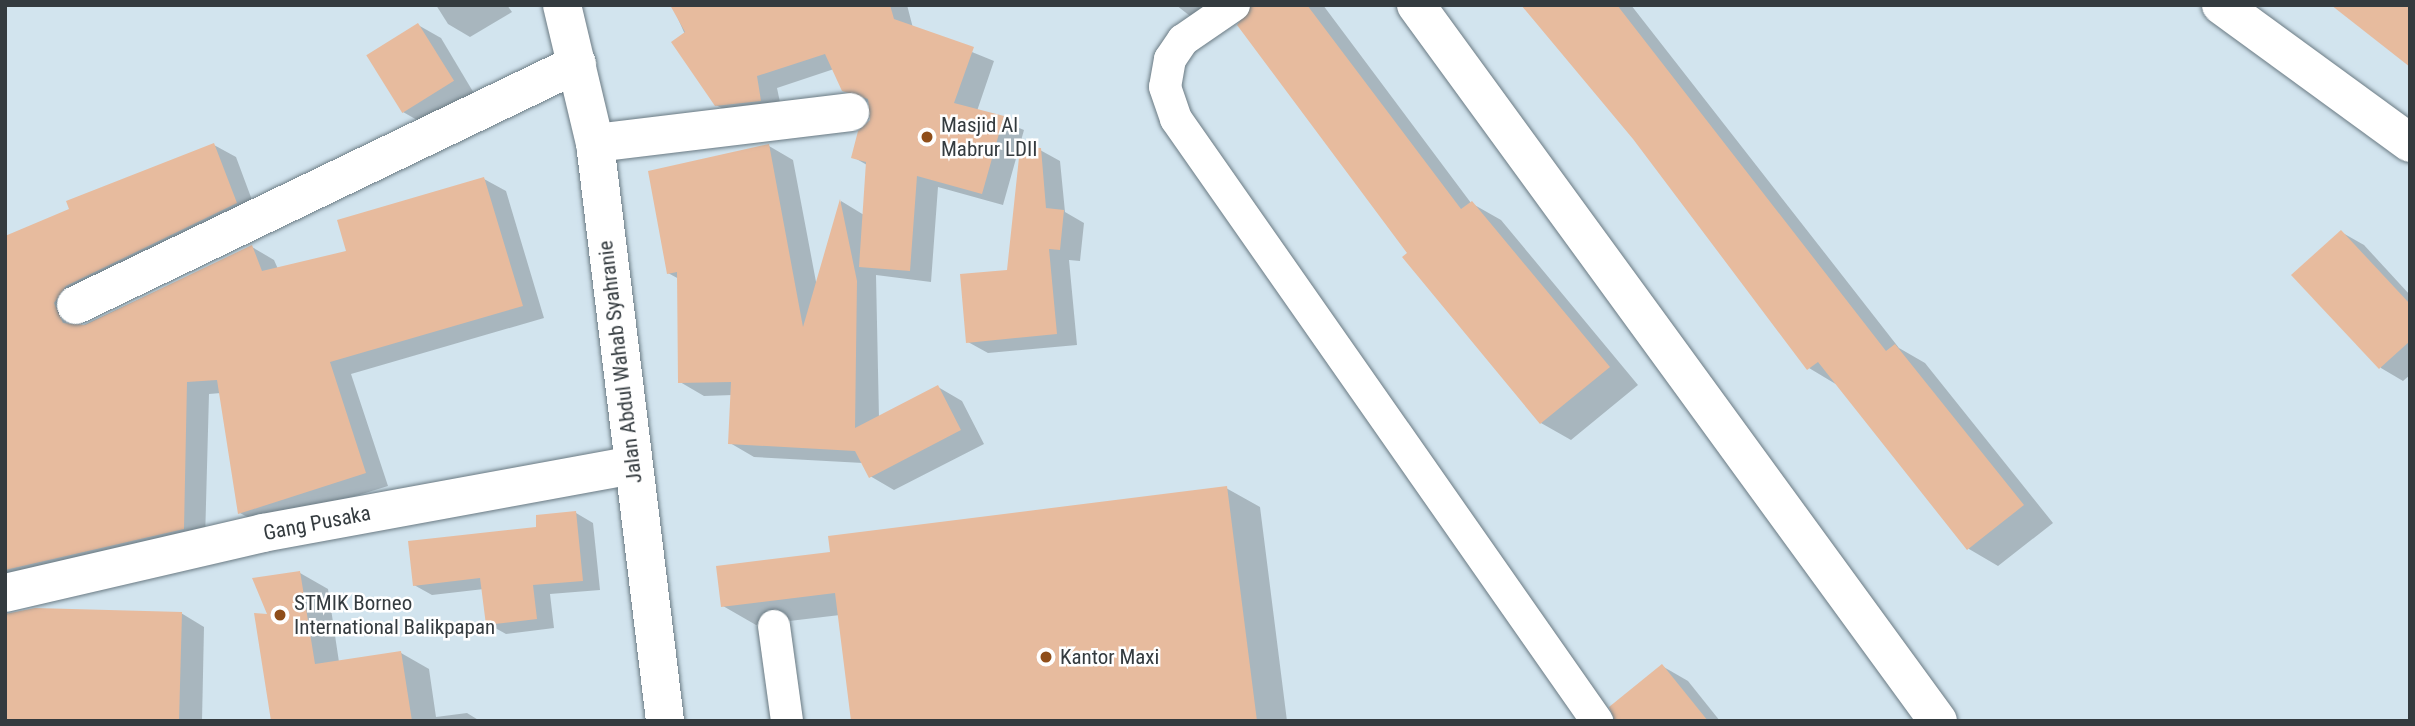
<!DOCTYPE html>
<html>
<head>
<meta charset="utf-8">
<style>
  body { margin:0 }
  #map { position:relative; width:2415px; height:726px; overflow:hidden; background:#d2e4ee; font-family:"Roboto Condensed",sans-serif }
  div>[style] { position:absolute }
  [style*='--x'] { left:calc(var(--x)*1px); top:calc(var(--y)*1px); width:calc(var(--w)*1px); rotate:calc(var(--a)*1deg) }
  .shadow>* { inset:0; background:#0003 }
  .building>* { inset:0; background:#e7bb9e; transform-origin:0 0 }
  .roads { filter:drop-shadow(0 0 2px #6a7a83) drop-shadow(0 0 2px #6a7a83) }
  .lane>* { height:32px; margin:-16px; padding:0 16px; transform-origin:16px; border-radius:16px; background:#fff }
  .street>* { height:38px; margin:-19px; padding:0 19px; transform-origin:19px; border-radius:19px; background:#fff }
  .secondary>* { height:38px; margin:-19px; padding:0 19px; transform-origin:19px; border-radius:19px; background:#fff }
  .dots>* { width:19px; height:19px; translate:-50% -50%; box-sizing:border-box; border:4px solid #fff; border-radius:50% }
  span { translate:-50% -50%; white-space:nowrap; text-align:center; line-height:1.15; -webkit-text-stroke:5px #fff; paint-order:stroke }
  .poi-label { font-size:21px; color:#343b3f }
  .left { translate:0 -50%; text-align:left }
  .street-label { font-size:21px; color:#343b3f }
  .frame { position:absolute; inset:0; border:7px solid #343b3f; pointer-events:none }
</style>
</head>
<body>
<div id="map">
  <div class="shadow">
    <i style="clip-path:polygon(436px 5px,507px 5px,512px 12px,470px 37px,448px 24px)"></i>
    <i style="clip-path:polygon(672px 5px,907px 5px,913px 28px,994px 61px,977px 111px,1024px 130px,1003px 205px,938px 187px,931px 282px,876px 275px,879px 418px,938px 387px,962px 401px,984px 444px,894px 490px,870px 476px,863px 463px,754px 457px,730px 443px,733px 395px,704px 396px,680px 382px,679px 279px,668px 273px,769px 146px,793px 160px,817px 287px,841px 201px,864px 215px,867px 165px,853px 157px,872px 121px,870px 104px,834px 69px,777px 88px,782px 112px,738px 117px,716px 105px)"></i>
    <i style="clip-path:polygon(1176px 5px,1323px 5px,1471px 203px,1501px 220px,1638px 385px,1571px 440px,1541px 423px,1409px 253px,1253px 13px,1213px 34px)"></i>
    <i style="clip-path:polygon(1523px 5px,1631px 5px,1899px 348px,1925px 363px,2053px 523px,1998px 566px,1969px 549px,1839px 386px,1809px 368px,1635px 138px)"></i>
    <i style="clip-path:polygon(418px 25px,441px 38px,475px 95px,426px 125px,403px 112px)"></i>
    <i style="clip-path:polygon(214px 145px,236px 157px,258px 216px,76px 316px,78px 326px,55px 315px,81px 333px,79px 327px,252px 247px,274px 260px,278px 269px,348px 252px,484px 179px,506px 191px,544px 318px,351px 374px,388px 486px,262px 525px,240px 513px,221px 393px,209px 394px,205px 541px,5px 600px,8px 237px)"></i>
    <i style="clip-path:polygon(1040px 150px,1060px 161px,1065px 212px,1084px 223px,1080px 261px,1069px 260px,1077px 345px,988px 353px,968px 342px,1008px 272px)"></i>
    <i style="clip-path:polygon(2341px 232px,2364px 245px,2410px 295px,2410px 375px,2403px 381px,2381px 368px)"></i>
    <i style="clip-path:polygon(1226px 488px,1260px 507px,1287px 721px,853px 721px,840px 615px,756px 625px,723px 606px,831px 553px)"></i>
    <i style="clip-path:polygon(576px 513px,593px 523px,600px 590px,550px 594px,554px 628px,506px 634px,488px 624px,484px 589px,432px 595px,414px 585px)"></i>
    <i style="clip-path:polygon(300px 573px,328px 589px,339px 662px,401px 653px,429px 669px,436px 717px,467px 713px,480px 721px,272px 721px,270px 615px)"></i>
    <i style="clip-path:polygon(181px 613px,204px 627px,202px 721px,77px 721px)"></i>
    <i style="clip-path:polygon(1662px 666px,1688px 681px,1720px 721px,1617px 721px)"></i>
  </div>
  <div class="building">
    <i style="clip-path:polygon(670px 5px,890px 5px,894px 19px,974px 47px,954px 103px,1004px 116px,982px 194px,917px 176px,910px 271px,859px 267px,866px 162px,851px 158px,858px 131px,870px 120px,868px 99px,842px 91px,825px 54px,757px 76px,761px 101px,715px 106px,671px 42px,685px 32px)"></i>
    <i style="clip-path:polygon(1252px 5px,1307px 5px,1461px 209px,1472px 201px,1610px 367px,1540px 424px,1402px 257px,1407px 253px,1237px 25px)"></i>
    <i style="clip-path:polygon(1521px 5px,1617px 5px,1886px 351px,1895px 344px,2024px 505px,1967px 550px,1818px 362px,1807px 370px,1633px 139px)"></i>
    <i style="clip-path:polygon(2331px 5px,2410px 5px,2410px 67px)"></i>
    <i style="left:418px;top:23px;width:68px;height:61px;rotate:58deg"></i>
    <i style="clip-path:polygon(214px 143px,237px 203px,66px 286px,54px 303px,63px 323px,85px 325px,252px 245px,262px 271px,346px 251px,337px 220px,484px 177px,523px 306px,330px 362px,366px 473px,238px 514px,217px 380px,187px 382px,184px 529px,5px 570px,5px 236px,69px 209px,66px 201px)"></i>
    <i style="clip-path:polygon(769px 144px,803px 327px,840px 199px,857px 281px,855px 428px,938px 385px,961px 430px,869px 478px,855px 451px,728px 444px,731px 382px,678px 383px,677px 272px,667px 274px,648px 171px)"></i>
    <i style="clip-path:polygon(1020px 148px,1041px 148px,1046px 208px,1064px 210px,1060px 250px,1049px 249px,1057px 334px,966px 343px,960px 274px,1007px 270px)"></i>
    <i style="clip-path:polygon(2341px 230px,2410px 304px,2410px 341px,2379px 369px,2291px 275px)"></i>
    <i style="clip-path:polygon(1227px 486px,1257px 721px,851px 721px,835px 593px,721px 607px,716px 566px,830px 552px,828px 536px)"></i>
    <i style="clip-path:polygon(576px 511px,583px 581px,533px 585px,537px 619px,486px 625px,480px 578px,413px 586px,408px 541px,536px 527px,536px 515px)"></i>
    <i style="clip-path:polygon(300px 571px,315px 664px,401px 651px,412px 721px,271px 721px,254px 613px,267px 614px,252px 578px)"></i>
    <i style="clip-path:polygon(35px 608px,182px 612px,179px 721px,5px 721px,5px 614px)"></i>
    <i style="clip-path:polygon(1662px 664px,1708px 721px,1615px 721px,1609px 707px)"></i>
  </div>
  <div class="roads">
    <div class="lane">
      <i style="--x:1234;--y:5;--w:62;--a:145.5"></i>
      <i style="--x:1183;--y:40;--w:23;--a:124"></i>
      <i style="--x:1170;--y:59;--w:28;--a:100"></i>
      <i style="--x:1165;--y:87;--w:34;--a:71"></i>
      <i style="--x:1176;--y:119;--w:735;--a:55.03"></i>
      <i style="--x:774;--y:626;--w:96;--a:82.2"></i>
    </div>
    <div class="street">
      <i style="--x:1416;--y:5;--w:886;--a:53.91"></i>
      <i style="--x:2221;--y:5;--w:234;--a:36.1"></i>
      <i style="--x:595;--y:143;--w:257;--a:-6.9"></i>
      <i style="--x:76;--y:305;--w:556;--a:-25.69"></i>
      <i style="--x:5;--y:593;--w:265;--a:-13.1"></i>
      <i style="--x:263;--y:533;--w:375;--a:-10.4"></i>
    </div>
    <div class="secondary">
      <i style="--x:562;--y:5;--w:142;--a:76.6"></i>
      <i style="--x:595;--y:143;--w:582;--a:83.09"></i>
    </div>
  </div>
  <div class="dots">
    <i style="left:927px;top:137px;background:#8f4e1a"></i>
    <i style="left:280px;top:615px;background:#8f4e1a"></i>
    <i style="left:1046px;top:657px;background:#8f4e1a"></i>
  </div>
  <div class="poi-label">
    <span class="left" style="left:941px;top:137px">Masjid Al<br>Mabrur LDII</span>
    <span class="left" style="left:294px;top:615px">STMIK Borneo<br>International Balikpapan</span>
    <span class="left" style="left:1060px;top:657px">Kantor Maxi</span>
  </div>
  <div class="street-label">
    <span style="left:620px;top:362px;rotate:-97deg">Jalan Abdul Wahab Syahranie</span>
    <span style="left:317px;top:523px;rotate:-11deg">Gang Pusaka</span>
  </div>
  <div class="frame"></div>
</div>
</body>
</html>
